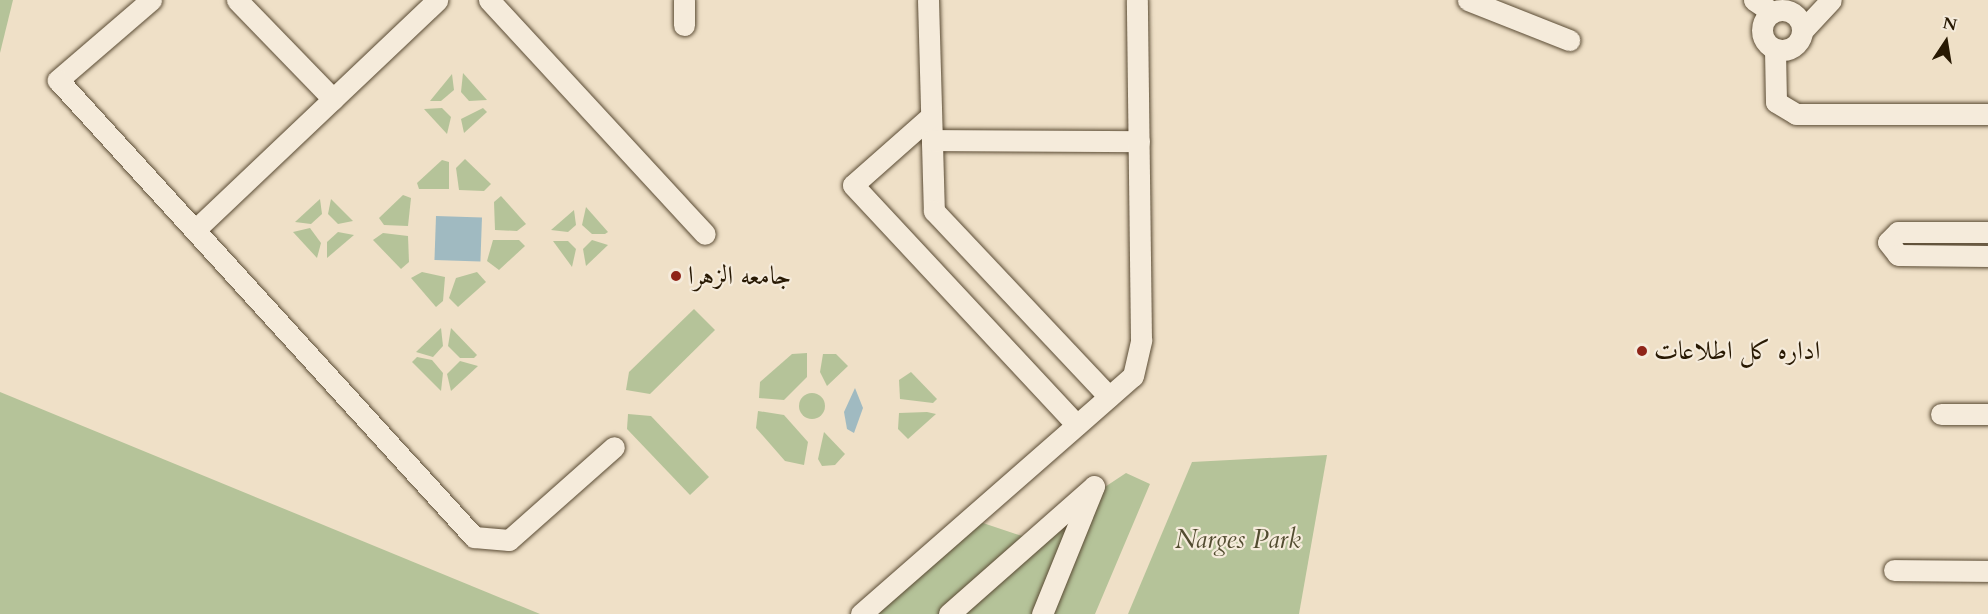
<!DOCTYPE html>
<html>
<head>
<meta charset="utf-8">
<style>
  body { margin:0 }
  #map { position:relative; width:1988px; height:614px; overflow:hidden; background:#efe0c7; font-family:Cardo,Amiri,serif }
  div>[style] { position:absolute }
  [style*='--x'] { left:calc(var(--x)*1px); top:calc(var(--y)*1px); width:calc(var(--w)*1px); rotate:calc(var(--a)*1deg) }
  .green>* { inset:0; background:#b5c399 }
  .round { border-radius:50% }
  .water>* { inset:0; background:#a0bac1; transform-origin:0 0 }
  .roads { filter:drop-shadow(0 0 2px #5a4b34) drop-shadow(0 0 2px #5a4b34) }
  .minor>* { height:21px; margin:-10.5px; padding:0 10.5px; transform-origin:10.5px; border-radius:10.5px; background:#f5ebdb }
  .minor>.ring { margin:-10.5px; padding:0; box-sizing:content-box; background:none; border:21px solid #f5ebdb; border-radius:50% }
  .dots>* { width:16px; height:16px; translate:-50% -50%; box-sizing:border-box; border:3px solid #f5ebdb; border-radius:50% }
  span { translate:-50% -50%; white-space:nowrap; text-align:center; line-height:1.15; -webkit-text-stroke:4.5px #f5ebdb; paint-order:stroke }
  .poi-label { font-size:26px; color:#281903 }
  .left { translate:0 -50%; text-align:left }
  .park-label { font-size:26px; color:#524c30; font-style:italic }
  .north { position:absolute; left:1916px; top:12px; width:60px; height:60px; -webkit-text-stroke:4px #f5ebdb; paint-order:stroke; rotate:12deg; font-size:16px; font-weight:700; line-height:24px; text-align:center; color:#281903 }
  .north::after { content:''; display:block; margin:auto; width:21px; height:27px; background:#281903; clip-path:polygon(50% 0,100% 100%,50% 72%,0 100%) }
</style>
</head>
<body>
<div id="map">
  <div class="green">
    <i style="clip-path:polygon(0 0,13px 0,0 53px)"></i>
    <i style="clip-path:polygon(463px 73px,487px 100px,469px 101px,461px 92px)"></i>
    <i style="clip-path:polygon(452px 74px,454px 90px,441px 101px,430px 101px)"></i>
    <i style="clip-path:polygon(442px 108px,451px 117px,447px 134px,424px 109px)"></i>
    <i style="clip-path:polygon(483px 108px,487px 112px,464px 133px,461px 119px)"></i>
    <i style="clip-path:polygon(465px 159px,491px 184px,484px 191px,459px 190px,456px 168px)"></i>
    <i style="clip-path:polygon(442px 160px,449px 162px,449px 189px,419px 189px,417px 183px)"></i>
    <i style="clip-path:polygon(403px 195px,411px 198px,408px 226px,384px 225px,379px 218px)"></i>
    <i style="clip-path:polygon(501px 196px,526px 224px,517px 231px,495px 230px,494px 202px)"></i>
    <i style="clip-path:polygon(320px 199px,322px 214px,311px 224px,295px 222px)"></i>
    <i style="clip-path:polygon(331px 199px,353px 221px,338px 224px,328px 214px)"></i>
    <i style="clip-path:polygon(586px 207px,608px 232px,605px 234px,592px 234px,582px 225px)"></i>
    <i style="clip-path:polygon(574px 210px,576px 225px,568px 232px,551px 230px)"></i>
    <i style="clip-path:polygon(310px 228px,321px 243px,317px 258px,293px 232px)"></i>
    <i style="clip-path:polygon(338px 232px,354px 235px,327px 258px,327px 242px)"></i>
    <i style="clip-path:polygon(383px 233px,408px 236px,409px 262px,401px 269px,373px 240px)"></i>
    <i style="clip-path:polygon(493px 240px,519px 240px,525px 246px,499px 270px,487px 261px)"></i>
    <i style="clip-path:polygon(592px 240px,608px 245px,586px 266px,583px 249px)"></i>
    <i style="clip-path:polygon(553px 241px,568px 241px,576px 249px,572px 267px)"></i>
    <i style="clip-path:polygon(422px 272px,445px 277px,443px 301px,436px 307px,411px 278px)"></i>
    <i style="clip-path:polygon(477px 272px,486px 282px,458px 307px,449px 298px,456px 278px)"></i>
    <i style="clip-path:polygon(694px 309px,715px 330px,650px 394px,626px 390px,629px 372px)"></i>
    <i style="clip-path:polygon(441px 328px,443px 346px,433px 357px,416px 352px)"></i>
    <i style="clip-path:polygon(451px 328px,477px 355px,474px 358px,460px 358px,448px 346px)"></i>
    <i style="clip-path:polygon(807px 353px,807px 377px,784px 400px,759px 398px,760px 382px,792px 354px)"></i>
    <i style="clip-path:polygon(823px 354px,836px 354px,848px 366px,827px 386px,820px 372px)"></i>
    <i style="clip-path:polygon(417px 357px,432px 360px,443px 373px,441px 391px,412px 362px)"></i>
    <i style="clip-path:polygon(460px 361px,478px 366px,451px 391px,447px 374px)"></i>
    <i style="clip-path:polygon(911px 372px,937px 399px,933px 403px,900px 399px,899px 380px)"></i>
    <i style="clip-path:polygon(0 392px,540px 614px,0 614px)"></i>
    <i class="round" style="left:799px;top:393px;width:26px;height:26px"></i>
    <i style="clip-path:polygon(758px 411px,784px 415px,808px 442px,804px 465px,785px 461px,756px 428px)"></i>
    <i style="clip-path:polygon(927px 412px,936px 414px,908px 439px,898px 429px,899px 413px)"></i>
    <i style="clip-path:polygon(628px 414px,651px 416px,709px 477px,690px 495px,627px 429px)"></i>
    <i style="clip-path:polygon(824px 432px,845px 454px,835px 465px,822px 466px,818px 459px)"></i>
    <i style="clip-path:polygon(1327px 455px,1299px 614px,1128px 614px,1192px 462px)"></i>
    <i style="clip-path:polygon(1126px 473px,1150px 484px,1095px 614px,878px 614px,977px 521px,1028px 538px)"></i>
  </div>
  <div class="water">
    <i style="left:436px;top:216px;width:46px;height:44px;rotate:2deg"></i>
    <i style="clip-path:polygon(855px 388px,863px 408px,854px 433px,847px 429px,844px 412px)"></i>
  </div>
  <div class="roads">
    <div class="minor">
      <i style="--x:151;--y:0;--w:123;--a:139.3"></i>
      <i style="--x:58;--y:80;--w:618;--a:47.69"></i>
      <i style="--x:474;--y:537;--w:35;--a:5"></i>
      <i style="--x:509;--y:540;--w:140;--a:-41.5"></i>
      <i style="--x:237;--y:0;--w:138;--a:45.9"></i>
      <i style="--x:489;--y:0;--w:318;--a:47.3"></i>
      <i style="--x:928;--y:0;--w:211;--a:88.4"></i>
      <i style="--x:934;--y:211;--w:255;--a:46.7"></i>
      <i style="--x:1468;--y:0;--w:109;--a:21.6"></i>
      <i style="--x:1754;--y:0;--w:22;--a:34"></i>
      <i class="ring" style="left:1762px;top:10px;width:19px;height:19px"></i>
      <i style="--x:684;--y:25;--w:25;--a:-90"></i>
      <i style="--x:1802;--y:31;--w:42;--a:-46.9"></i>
      <i style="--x:1775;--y:50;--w:52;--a:88.9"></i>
      <i style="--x:1776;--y:102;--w:23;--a:31"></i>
      <i style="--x:1796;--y:114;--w:192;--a:0"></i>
      <i style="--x:931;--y:116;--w:104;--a:138.5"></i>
      <i style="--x:853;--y:185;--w:328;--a:47"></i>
      <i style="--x:932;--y:140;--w:207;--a:0.3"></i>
      <i style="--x:195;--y:230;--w:334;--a:-43.5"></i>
      <i style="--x:1988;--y:232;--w:90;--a:180"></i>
      <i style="--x:1898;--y:232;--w:14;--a:135"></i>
      <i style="--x:1888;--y:242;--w:16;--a:52"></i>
      <i style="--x:1898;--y:255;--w:90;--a:0.6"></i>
      <i style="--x:1941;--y:414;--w:47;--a:0"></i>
      <i style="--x:1894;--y:570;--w:94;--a:0.6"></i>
      <i style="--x:861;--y:614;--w:361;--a:-41.2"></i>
      <i style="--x:1133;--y:376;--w:37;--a:-77"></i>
      <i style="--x:1141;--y:340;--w:340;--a:-90.7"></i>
      <i style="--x:949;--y:614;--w:193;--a:-41.4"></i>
      <i style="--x:1094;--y:486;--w:138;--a:112.1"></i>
    </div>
  </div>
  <div class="dots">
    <i style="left:676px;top:276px;background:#8f2418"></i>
    <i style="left:1642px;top:351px;background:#8f2418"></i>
  </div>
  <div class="poi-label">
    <span class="left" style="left:688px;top:276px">جامعه الزهرا</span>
    <span class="left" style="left:1654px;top:351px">اداره کل اطلاعات</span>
  </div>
  <div class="park-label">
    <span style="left:1238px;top:540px">Narges Park</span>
  </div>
  <div class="north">N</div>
</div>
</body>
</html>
